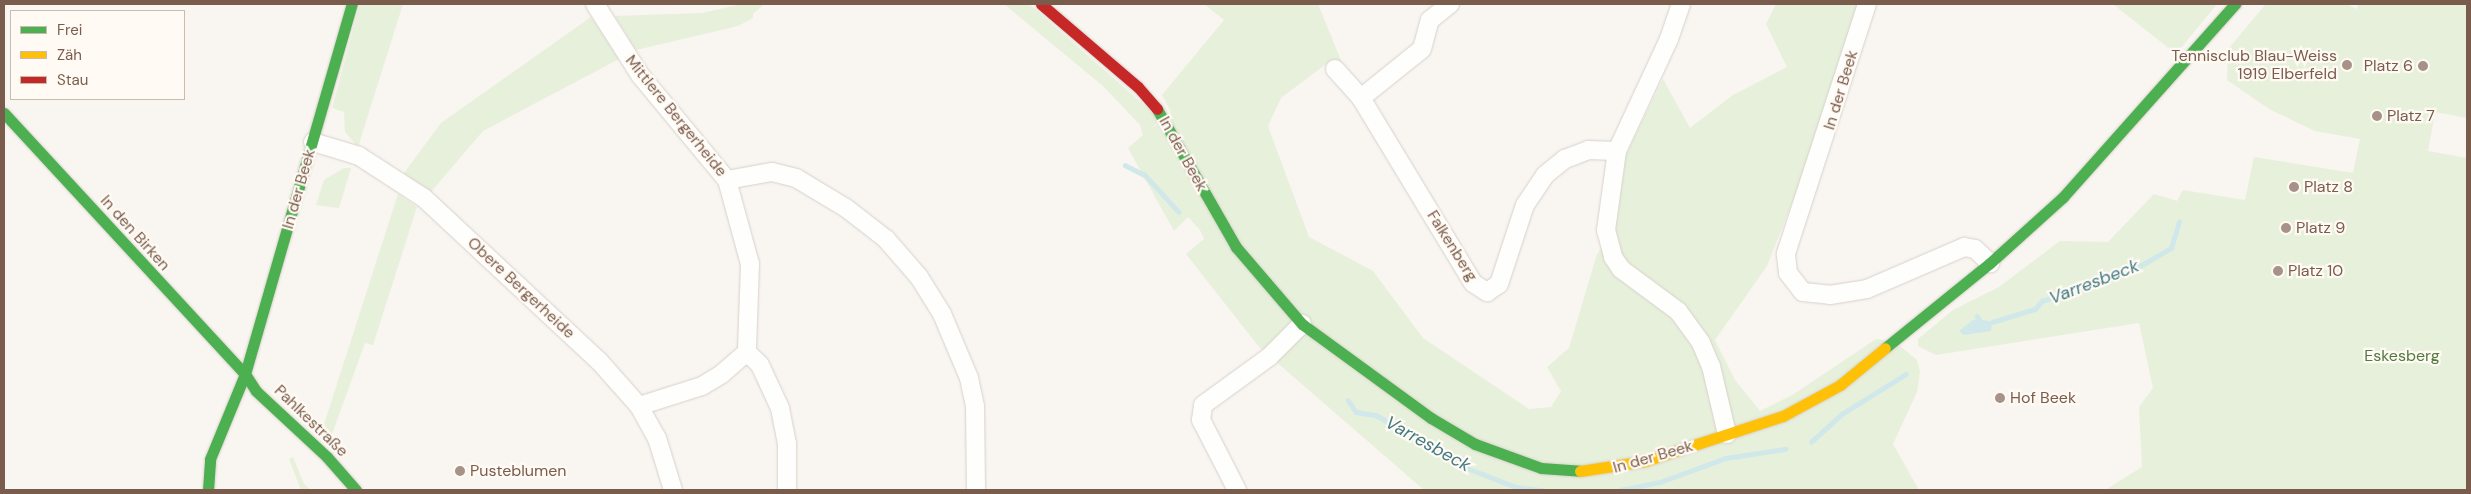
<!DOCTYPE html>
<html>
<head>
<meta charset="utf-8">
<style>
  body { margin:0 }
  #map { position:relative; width:2471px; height:494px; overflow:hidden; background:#f9f5f0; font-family:"DM Sans",sans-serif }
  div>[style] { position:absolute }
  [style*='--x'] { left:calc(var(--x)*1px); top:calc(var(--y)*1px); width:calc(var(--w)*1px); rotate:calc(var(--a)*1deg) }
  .green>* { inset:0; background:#e7f0db }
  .water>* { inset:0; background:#d0e8ea }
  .stream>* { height:4.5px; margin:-2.25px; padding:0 2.25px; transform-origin:2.25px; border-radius:2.25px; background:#d0e8ea }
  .roads { filter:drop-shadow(0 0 1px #d7d1cb) drop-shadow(0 0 1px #d7d1cb) }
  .street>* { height:18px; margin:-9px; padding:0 9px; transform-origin:9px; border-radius:9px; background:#fefefd }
  .fast>* { height:11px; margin:-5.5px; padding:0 5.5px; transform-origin:5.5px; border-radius:5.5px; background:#4caf50 }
  .slow>* { height:11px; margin:-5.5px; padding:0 5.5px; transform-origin:5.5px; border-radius:5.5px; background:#ffc107 }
  .jam>* { height:11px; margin:-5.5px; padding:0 5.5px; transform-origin:5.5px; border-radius:5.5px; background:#c62828 }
  .dots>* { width:14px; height:14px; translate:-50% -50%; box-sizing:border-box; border:2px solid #fffaf3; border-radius:50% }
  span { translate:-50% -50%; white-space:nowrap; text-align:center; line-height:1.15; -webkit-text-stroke:4.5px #fffaf3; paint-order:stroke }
  .poi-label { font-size:16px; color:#7a5c4d }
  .right { translate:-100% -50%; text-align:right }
  .left { translate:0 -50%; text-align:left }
  .street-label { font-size:16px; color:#7a5c4d }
  .park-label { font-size:16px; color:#537a41 }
  .water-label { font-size:18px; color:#437c86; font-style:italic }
  .frame { position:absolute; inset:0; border:5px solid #7a5c4d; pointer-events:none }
  .legend { position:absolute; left:10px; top:10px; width:175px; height:90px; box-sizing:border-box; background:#fffaf3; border:1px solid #cabbb1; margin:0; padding:6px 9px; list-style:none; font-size:15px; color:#7a5c4d }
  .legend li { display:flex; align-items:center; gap:10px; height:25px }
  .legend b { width:25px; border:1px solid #cabbb1 }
</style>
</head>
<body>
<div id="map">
  <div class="green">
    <i style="clip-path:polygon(360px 4px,403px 4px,358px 147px,345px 132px,344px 112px,332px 108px)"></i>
    <i style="clip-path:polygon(742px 4px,764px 4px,753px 14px,753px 18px,738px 26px,636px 50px,615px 16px,702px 13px)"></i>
    <i style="clip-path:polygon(1004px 4px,1029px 4px,1160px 119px,1151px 129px,1171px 112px,1162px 95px,1224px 20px,1204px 4px,1318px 4px,1349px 80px,1330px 61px,1281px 98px,1268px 126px,1309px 237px,1373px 271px,1423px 338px,1529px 409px,1551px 407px,1561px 391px,1547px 367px,1569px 348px,1597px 254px,1614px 234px,1620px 167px,1663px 79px,1690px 128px,1733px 95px,1787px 67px,1766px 24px,1776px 4px,1863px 4px,1835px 95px,1767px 266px,1715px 340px,1735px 380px,1760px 411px,1794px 394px,1876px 339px,1895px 342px,1917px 360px,1920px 372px,1917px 392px,1893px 444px,1919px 490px,1424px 490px,1259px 347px,1186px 254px,1204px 239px,1200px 230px,1188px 217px,1174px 231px,1128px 148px,1143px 135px,1140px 125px,1103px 86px)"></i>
    <i style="clip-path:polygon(2113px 4px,2217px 4px,2176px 54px)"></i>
    <i style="clip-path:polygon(2266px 4px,2347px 4px,2356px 9px,2359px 4px,2467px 4px,2467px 118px,2435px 112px,2428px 151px,2467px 158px,2467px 490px,2105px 490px,2142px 467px,2139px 407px,2153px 388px,2139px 323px,1936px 355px,1918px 346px,1918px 339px,1953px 310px,1999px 287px,2060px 241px,2108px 242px,2154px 194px,2177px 201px,2183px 190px,2245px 200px,2254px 157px,2353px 173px,2360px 139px,2315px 131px,2269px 109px,2227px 80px,2228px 49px)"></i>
    <i style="clip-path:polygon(591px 17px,619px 59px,483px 131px,430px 193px,404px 173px,441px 123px)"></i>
    <i style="clip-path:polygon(344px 168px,351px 168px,339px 208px,316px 205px,324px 180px)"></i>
    <i style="clip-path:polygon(398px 194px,417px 207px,373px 345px,365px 343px,328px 445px,320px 437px)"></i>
    <i style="clip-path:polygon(293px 457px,304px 484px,311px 490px,301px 490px,289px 459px)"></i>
  </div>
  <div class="water">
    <i style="clip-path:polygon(1979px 319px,1992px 322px,1991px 331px,1964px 335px,1959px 331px,1973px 320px)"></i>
  </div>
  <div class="stream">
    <i style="--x:1125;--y:165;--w:22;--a:27"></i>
    <i style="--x:1145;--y:175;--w:50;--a:47.4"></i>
    <i style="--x:1977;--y:316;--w:4;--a:56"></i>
    <i style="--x:1992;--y:322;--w:45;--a:-16.8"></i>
    <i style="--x:2035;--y:309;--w:11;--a:-49"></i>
    <i style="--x:2042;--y:301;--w:67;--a:-17.4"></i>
    <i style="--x:2106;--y:281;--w:37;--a:-24"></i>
    <i style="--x:2140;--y:266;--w:36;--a:-30"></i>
    <i style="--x:2171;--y:248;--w:27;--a:-73"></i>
    <i style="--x:1348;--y:400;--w:14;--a:56"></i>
    <i style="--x:1356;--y:412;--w:20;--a:9"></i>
    <i style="--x:1376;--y:415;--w:105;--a:30.2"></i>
    <i style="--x:1467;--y:468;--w:53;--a:21.2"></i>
    <i style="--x:1516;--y:487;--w:26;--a:7"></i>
    <i style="--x:1811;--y:442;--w:42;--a:-42.1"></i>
    <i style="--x:1842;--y:414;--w:75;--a:-32"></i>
    <i style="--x:1620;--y:490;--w:41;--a:-11.3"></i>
    <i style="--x:1660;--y:482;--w:70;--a:-20"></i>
    <i style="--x:1726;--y:458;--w:60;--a:-8.7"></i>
  </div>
  <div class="roads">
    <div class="street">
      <i style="--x:595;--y:4;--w:84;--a:57.6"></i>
      <i style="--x:640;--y:75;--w:136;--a:50.4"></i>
      <i style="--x:727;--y:180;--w:87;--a:74.7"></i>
      <i style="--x:750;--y:264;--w:88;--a:92"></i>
      <i style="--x:747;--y:352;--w:33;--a:139"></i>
      <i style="--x:722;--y:374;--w:23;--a:149"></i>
      <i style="--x:702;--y:386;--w:66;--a:162.4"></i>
      <i style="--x:1681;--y:4;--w:37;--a:109"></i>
      <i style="--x:1669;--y:39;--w:123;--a:114.9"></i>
      <i style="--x:1617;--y:151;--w:80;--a:97.9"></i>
      <i style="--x:1606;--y:230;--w:28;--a:75"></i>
      <i style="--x:1613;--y:257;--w:14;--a:56"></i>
      <i style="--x:1621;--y:269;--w:71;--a:36.4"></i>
      <i style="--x:1678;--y:311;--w:39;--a:54"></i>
      <i style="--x:1701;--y:343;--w:25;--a:67"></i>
      <i style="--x:1711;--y:366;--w:70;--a:76.8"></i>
      <i style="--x:1867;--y:4;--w:263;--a:108"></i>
      <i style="--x:1786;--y:254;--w:19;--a:84"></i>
      <i style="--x:1788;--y:273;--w:24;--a:52"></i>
      <i style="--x:1803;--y:292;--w:27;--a:6"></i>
      <i style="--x:1830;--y:295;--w:37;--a:-9"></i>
      <i style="--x:1867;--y:289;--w:106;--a:-23.4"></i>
      <i style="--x:1964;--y:247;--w:11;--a:10"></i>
      <i style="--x:1975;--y:249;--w:21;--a:43"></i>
      <i style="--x:1335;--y:69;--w:39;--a:48"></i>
      <i style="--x:1361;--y:98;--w:216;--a:58.8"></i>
      <i style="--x:1473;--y:283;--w:17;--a:33"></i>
      <i style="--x:1487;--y:292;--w:14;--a:-34"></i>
      <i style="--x:1499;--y:284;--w:83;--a:-71.8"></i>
      <i style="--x:1525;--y:205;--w:36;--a:-56"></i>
      <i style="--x:1545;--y:175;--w:26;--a:-39"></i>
      <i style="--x:1565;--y:159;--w:25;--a:-21"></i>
      <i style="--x:1588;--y:150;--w:29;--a:2"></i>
      <i style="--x:1361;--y:98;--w:78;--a:-38.8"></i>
      <i style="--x:1422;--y:49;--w:30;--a:-75"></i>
      <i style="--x:1430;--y:20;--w:26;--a:-39"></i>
      <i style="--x:313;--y:142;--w:48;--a:16.9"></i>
      <i style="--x:359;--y:156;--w:77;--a:32.9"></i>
      <i style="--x:424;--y:198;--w:239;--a:43"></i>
      <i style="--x:599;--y:361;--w:60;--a:48.4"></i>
      <i style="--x:639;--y:406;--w:37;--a:61"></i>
      <i style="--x:657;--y:438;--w:54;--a:72.9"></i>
      <i style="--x:727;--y:180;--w:46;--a:-10.1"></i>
      <i style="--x:772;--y:172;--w:25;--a:14"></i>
      <i style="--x:796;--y:178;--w:58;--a:31"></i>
      <i style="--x:846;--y:208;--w:51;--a:37.8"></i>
      <i style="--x:886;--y:239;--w:50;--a:49"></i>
      <i style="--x:919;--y:277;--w:44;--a:58.1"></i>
      <i style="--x:942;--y:314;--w:69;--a:67.1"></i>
      <i style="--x:969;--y:378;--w:29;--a:78"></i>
      <i style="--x:975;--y:406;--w:84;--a:89.3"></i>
      <i style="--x:747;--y:352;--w:18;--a:45"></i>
      <i style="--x:760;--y:365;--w:47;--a:65.1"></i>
      <i style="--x:780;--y:408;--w:36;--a:79"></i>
      <i style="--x:787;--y:443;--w:47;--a:90"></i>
      <i style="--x:1237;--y:490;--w:79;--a:-117.2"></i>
      <i style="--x:1201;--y:420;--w:15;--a:-82"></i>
      <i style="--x:1203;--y:405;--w:82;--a:-36"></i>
      <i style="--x:1269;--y:357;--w:47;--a:-45"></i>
    </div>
    <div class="fast">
      <i style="--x:1157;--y:109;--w:159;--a:60.2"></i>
      <i style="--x:1236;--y:247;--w:101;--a:49.4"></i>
      <i style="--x:1302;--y:324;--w:160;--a:36.1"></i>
      <i style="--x:1431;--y:418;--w:51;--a:30.6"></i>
      <i style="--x:1475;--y:444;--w:70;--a:20"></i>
      <i style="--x:1541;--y:468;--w:39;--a:4"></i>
      <i style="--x:4;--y:113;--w:355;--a:47.3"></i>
      <i style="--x:245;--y:374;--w:20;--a:57"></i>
      <i style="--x:256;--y:391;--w:97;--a:42.9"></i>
      <i style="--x:327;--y:457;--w:44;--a:48.7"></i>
      <i style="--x:1885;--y:348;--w:135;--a:-39"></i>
      <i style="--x:1990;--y:263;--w:98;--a:-42.1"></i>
      <i style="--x:2063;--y:197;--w:259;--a:-48.3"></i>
      <i style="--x:208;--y:490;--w:31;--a:-86"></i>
      <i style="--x:210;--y:459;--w:92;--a:-67.6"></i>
      <i style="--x:245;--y:374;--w:385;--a:-73.9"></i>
    </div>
    <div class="slow">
      <i style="--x:1580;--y:471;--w:66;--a:-8.7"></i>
      <i style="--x:1645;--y:461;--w:145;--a:-18.1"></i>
      <i style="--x:1783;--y:416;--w:65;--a:-28.5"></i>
      <i style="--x:1840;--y:385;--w:58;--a:-39.4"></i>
    </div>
    <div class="jam">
      <i style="--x:1041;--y:4;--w:128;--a:40.6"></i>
      <i style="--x:1138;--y:87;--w:29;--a:49"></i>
    </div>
  </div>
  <div class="dots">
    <i style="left:2347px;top:65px;background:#a69286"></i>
    <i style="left:2423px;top:66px;background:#a69286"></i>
    <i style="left:2377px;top:116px;background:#a69286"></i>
    <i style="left:2294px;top:187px;background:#a69286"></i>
    <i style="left:2286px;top:228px;background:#a69286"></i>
    <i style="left:2278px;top:271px;background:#a69286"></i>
    <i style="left:2000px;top:398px;background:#a69286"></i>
    <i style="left:460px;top:471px;background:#a69286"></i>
  </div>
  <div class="poi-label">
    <span class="right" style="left:2337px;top:65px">Tennisclub Blau-Weiss<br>1919 Elberfeld</span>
    <span class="right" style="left:2413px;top:66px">Platz 6</span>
    <span class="left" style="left:2387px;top:116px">Platz 7</span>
    <span class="left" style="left:2304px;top:187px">Platz 8</span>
    <span class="left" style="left:2296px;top:228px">Platz 9</span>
    <span class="left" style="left:2288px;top:271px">Platz 10</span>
    <span class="left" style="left:2010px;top:398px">Hof Beek</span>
    <span class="left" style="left:470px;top:471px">Pusteblumen</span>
  </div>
  <div class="street-label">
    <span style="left:1841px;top:90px;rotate:-73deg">In der Beek</span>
    <span style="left:676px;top:116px;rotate:51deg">Mittlere Bergerheide</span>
    <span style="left:1183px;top:154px;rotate:61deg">In der Beek</span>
    <span style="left:299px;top:189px;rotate:-74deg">In der Beek</span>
    <span style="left:135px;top:233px;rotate:48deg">In den Birken</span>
    <span style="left:1452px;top:246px;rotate:58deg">Falkenberg</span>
    <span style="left:521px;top:288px;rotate:43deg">Obere Bergerheide</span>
    <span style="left:311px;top:421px;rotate:44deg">Pahlkestraße</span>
    <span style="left:1653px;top:457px;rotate:-16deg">In der Beek</span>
  </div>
  <div class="park-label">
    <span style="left:2402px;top:356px">Eskesberg</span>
  </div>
  <div class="water-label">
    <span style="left:2094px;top:282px;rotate:-21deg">Varresbeck</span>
    <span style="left:1428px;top:444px;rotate:29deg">Varresbeck</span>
  </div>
  <div class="frame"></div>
  <ul class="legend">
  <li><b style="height:6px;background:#4caf50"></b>Frei</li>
  <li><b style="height:6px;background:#ffc107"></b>Zäh</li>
  <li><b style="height:6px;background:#c62828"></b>Stau</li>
  </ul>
</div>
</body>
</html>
